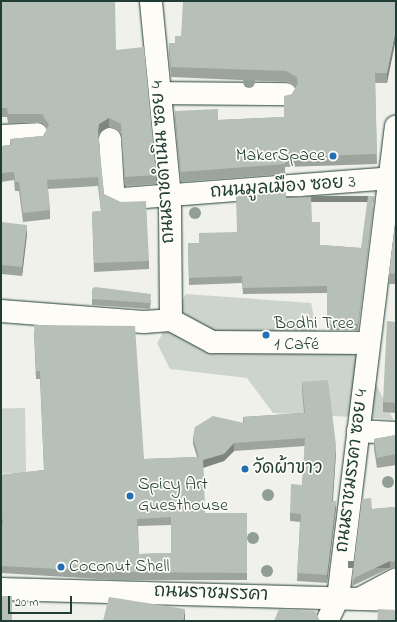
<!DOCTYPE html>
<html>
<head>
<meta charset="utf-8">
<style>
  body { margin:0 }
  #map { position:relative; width:397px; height:622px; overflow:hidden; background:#f0f1eb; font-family:"Indie Flower","Playpen Sans Thai",sans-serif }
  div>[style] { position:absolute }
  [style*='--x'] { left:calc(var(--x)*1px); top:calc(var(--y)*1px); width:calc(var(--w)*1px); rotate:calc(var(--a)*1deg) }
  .green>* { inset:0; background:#cdd3cd; transform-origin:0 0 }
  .roads { filter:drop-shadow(0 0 1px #1f3d34) drop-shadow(0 0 1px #1f3d34) }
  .minor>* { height:22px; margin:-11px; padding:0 11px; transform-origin:11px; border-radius:11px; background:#fdfcf7 }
  .trees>* { width:12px; height:12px; margin:-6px; border-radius:50%; background:#909e97 }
  .wall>* { inset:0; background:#9da49e }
  .shaded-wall>* { inset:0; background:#7f8681; transform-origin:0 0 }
  .building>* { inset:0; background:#b6bfb8; transform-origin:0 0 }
  .dots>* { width:11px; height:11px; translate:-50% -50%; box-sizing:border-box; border:2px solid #fdfcf7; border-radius:50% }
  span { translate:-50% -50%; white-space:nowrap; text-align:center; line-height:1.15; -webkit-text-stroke:3.5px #fdfcf7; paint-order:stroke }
  .poi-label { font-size:18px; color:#1f3d34 }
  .right { translate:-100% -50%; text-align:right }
  .left { translate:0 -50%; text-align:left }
  .street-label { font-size:18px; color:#1f3d34 }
  .frame { position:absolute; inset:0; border:2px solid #1f3d34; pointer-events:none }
  .scale { position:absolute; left:8px; top:596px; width:64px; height:18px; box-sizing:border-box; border:2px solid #1f3d34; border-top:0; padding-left:5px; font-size:12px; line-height:14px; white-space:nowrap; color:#1f3d34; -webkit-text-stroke:3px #fdfcf7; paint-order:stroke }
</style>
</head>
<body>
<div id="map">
  <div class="green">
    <i style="clip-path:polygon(186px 294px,311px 303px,319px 341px,364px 359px,393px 419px,273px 413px,247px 378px,170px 369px,157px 343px)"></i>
    <i style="left:25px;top:408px;width:65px;height:24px;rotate:89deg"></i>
  </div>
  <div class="roads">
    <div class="minor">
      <i style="--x:160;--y:93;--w:126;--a:0.5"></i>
      <i style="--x:1;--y:136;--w:36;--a:-3"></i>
      <i style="--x:110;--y:139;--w:51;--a:86.6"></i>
      <i style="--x:113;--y:190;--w:6;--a:81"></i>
      <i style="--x:114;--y:196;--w:7;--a:27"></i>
      <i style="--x:120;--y:199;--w:277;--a:-4.4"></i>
      <i style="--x:1;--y:311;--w:143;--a:4.4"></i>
      <i style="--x:144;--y:322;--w:27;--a:-4"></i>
      <i style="--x:171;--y:320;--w:124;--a:-90.5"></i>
      <i style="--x:170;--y:196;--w:196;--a:-95.6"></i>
      <i style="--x:171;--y:320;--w:47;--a:28.2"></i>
      <i style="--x:212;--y:342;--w:157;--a:0.4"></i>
      <i style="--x:358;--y:431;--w:38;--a:3"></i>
      <i style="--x:1;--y:589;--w:395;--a:1.6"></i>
      <i style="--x:361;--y:598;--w:40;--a:-28"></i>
      <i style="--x:327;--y:621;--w:25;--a:-64"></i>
      <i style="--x:338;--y:598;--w:475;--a:-83"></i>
    </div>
  </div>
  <div class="trees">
    <i style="left:249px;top:82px"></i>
    <i style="left:195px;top:213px"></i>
    <i style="left:388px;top:482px"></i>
    <i style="left:268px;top:495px"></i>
    <i style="left:253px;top:538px"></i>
    <i style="left:267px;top:571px"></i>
  </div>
  <div class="wall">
    <i style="clip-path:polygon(1px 1px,116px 50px,156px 175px,156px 184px,125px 186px,121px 132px,109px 127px,99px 133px,98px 137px,104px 194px,149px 261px,149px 269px,94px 272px,92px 212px,101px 211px,98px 186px,48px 189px,50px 210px,50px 219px,23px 222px,19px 191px,15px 191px,14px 180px,1px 182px,1px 146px,10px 145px,10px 139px,43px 136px,47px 130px,42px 123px,8px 123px,7px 117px,1px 117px)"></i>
    <i style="clip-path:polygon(396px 1px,387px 83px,375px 83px,377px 164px,285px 167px,285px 174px,181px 182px,175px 121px,175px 111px,218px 120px,284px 117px,292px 94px,296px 87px,286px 82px,171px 77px,169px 54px,169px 43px,175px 43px,181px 36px)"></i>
    <i style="clip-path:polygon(286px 198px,312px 222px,320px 245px,361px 248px,374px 202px,358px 330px,327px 330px,327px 293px,243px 294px,242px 283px,189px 285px,188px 243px,199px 243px,237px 232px)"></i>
    <i style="clip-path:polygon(396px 219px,396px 284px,389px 284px,389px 273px)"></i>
    <i style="clip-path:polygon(1px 222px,27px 234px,22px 276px,2px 274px)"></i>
    <i style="clip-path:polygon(92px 289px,151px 300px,150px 309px,92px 305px)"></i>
    <i style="clip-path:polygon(396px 322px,396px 413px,383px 412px,383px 402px)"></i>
    <i style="clip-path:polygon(evenodd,34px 332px,144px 459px,197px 457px,193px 444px,193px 437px,243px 423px,243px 417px,304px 413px,302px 390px,302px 382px,336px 452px,333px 501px,336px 508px,327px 583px,297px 581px,300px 522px,290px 521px,290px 513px,302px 485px,305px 446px,234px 451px,224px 461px,203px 467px,205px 513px,247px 513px,247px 580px,115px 580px,1px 573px,1px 525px,2px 525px,1px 512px,1px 475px,44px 470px,40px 379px,36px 379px,34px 332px,171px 525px,171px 553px,139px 554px,138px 526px,171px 525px)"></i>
    <i style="clip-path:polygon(396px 435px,396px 465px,377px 468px,374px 449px,374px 439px)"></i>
    <i style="clip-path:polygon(396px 507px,396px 569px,390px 568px,352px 586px,372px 509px)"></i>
  </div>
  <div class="shaded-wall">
    <i style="clip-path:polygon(396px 28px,396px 39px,387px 83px,387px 73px)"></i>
    <i style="clip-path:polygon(109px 118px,109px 127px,99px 133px,98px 140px,98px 131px,99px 124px)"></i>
    <i style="left:374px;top:196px;width:6px;height:129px;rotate:90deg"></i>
    <i style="clip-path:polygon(27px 225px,27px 234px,22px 276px,22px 267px)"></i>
    <i style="clip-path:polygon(2px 265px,2px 274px,1px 282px,1px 273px)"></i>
    <i style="clip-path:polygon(234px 443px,234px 451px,224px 461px,203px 468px,203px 460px)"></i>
    <i style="clip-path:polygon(336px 445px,336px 452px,332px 509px,332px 501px)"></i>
    <i style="clip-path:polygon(336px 501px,336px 508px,327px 583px,327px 575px)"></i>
    <i style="left:390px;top:561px;width:7px;height:42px;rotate:90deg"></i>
    <i style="clip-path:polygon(185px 609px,185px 621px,183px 621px)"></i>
  </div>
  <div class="building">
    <i style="clip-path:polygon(1px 1px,115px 1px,116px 50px,144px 47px,156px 175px,125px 177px,121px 124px,109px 118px,99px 124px,98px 131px,104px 194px,121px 202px,146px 201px,149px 261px,94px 263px,92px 212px,101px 211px,98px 177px,47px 180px,50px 210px,23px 213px,19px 182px,15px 182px,14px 172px,1px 173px,1px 146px,11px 145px,10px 139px,43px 136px,49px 125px,42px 114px,8px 114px,7px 108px,1px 108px)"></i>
    <i style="clip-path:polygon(183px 1px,396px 1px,396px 28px,387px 73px,375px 73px,377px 154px,285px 157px,285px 164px,181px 172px,175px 111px,218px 109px,218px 120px,284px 117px,284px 96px,292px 94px,298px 83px,297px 77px,286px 71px,171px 67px,169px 43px,175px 43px,175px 36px,181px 36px)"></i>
    <i style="clip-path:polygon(286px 192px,286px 198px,311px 197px,312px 222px,320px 222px,320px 245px,361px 248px,368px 196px,374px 196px,358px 324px,327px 324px,327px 286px,243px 288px,242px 276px,189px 278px,188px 243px,199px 243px,199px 233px,237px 232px,236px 196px)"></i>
    <i style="clip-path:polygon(396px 219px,396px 274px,389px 273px)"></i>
    <i style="clip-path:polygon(1px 222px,27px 225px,22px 267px,2px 265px,1px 273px)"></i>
    <i style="clip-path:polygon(95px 287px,151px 294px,150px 303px,92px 299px,92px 289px)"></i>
    <i style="clip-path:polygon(387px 321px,396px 322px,396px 403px,383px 402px)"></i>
    <i style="clip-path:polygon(evenodd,34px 325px,135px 326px,144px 459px,199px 457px,193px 437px,195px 427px,213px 416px,244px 423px,243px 417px,305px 413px,302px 382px,328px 380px,336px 445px,332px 501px,336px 501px,327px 575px,297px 573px,301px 514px,290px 513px,291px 484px,302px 485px,305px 438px,234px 443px,224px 454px,203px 460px,205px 513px,247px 513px,247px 573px,115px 572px,1px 566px,1px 525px,3px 525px,1px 504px,1px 475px,44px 470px,40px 371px,36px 371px,34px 325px,171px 517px,171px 553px,139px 554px,137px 519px,171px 517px)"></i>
    <i style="clip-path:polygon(396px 435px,396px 454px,377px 458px,374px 439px)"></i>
    <i style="clip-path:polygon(371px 498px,372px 509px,396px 507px,396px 562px,390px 561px,352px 579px,362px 499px)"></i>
    <i style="left:1px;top:596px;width:11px;height:25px"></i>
    <i style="clip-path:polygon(109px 597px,185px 609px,183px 621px,103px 621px)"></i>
    <i style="clip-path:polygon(279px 609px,315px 611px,320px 621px,274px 621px)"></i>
    <i style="left:378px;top:609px;width:18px;height:12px;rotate:3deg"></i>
  </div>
  <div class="dots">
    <i style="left:333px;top:156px;background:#1f6fb2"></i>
    <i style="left:266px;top:335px;background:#1f6fb2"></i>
    <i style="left:245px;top:469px;background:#1f6fb2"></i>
    <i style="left:130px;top:496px;background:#1f6fb2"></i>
    <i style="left:61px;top:567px;background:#1f6fb2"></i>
  </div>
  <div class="poi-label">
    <span class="right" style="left:325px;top:156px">MakerSpace</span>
    <span class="left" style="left:274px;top:335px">Bodhi Tree<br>1 Café</span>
    <span class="left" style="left:253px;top:469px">วัดผ้าขาว</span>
    <span class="left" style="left:138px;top:496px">Spicy Art<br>Guesthouse</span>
    <span class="left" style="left:69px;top:567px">Coconut Shell</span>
  </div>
  <div class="street-label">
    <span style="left:164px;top:162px;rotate:-94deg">ถนนราชดำเนิน ซอย 4</span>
    <span style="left:283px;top:188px;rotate:-4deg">ถนนมูลเมือง ซอย 3</span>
    <span style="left:353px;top:471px;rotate:-83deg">ถนนราชมรรคา ซอย 4</span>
    <span style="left:211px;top:594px;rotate:2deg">ถนนราชมรรคา</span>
  </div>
  <div class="frame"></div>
  <div class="scale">20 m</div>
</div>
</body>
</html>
